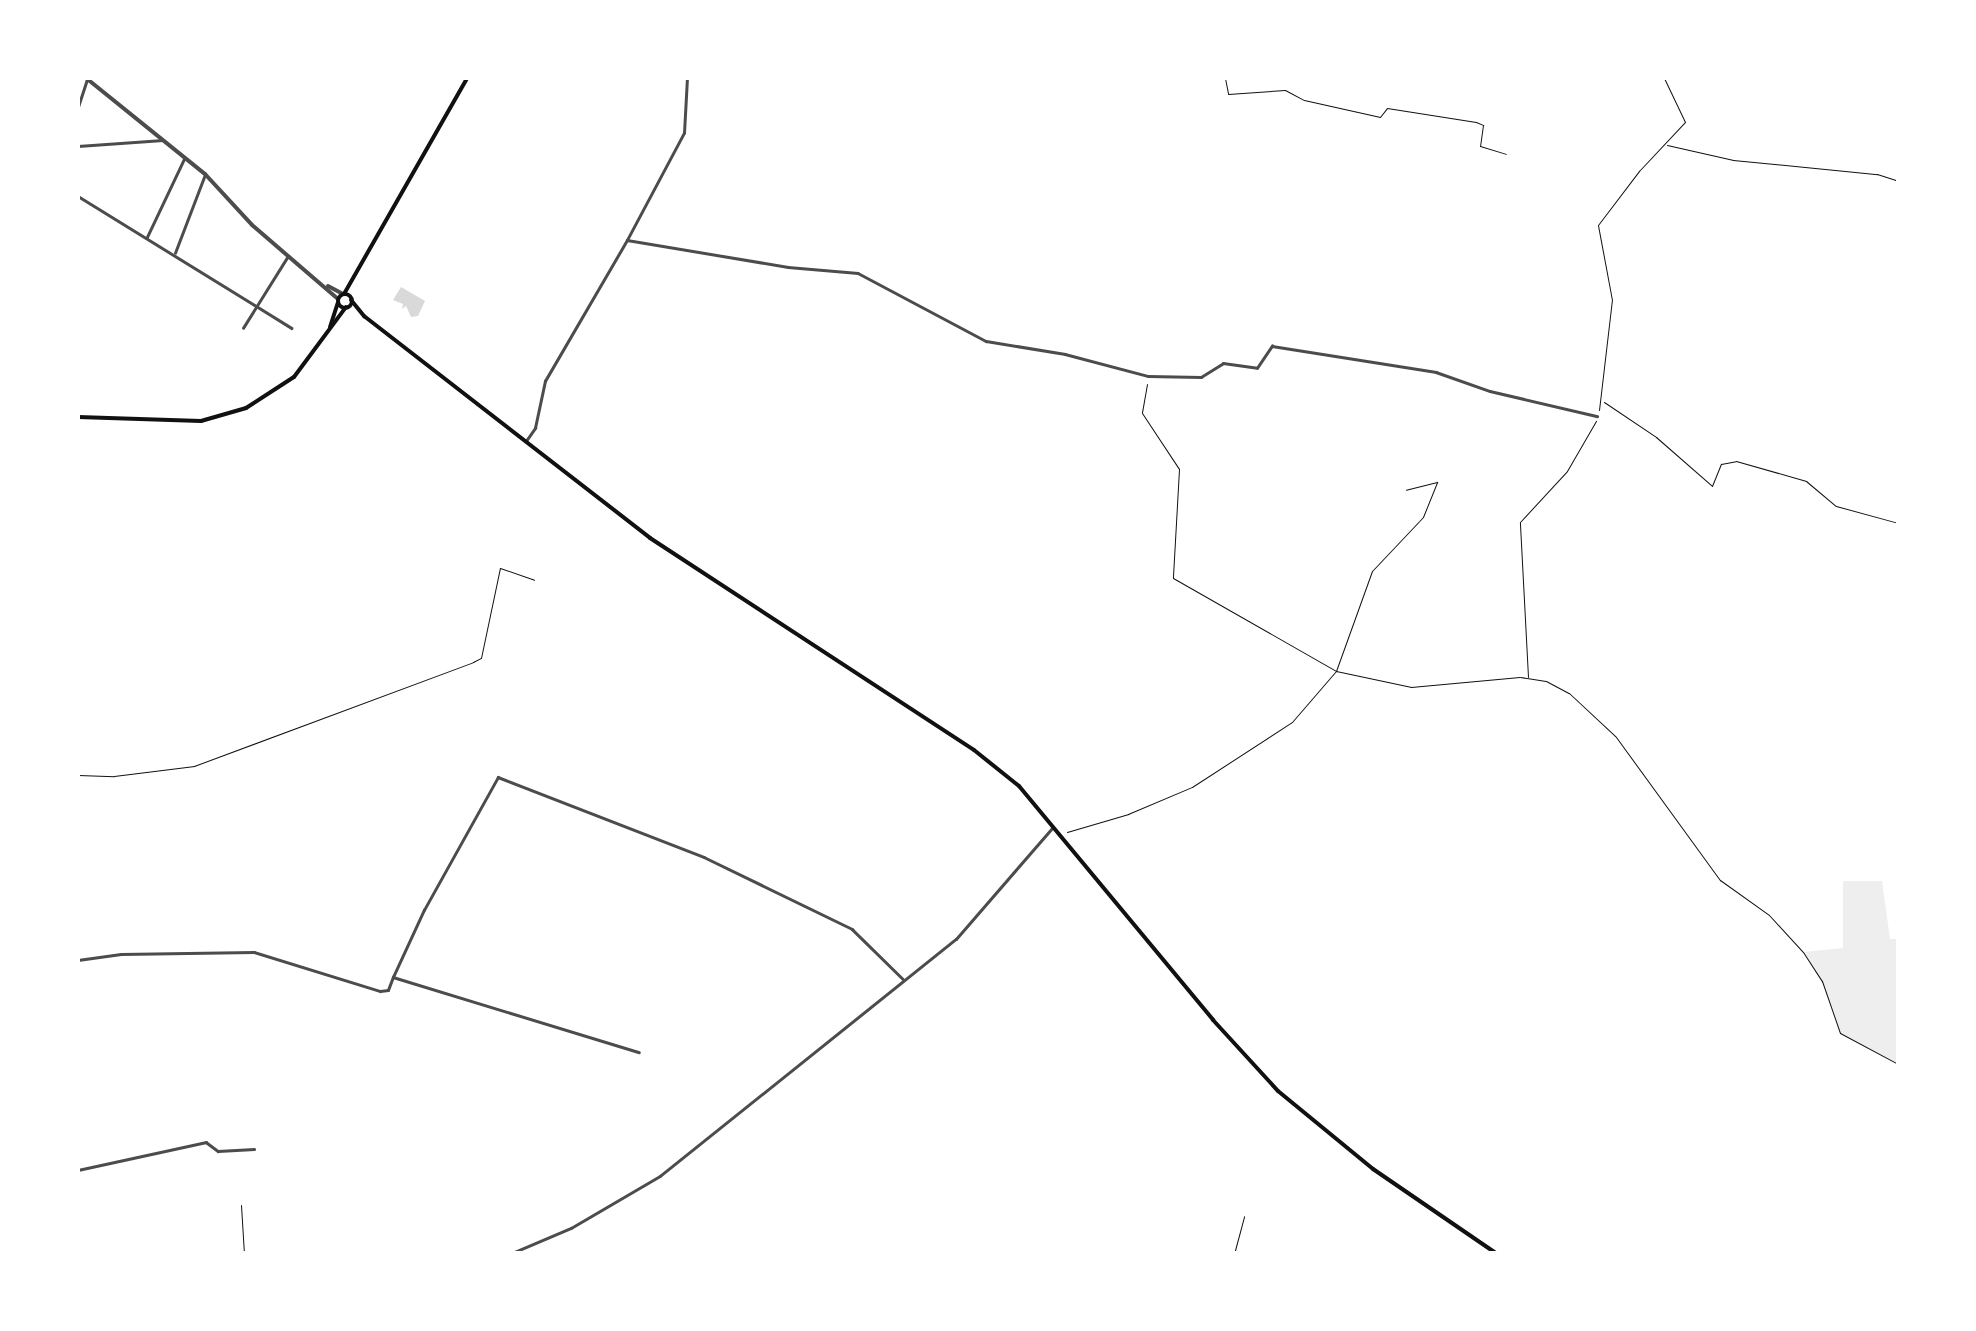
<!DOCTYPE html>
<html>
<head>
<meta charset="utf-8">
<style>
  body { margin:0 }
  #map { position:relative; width:1976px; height:1331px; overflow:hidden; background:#fff; font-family:Mulish,sans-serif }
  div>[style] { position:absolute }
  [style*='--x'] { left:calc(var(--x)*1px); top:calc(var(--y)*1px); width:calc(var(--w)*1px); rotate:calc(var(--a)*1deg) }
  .green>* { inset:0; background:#eee }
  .water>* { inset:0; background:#d9d9d9 }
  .path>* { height:1px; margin:-0.5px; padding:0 0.5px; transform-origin:0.5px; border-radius:0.5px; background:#111 }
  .minor>* { height:2.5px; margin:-1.25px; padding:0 1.25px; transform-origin:1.25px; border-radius:1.25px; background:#4c4c4c }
  .tertiary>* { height:4px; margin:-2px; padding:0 2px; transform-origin:2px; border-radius:2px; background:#4c4c4c }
  .secondary>* { height:4px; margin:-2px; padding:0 2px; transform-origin:2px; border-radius:2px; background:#111 }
  .secondary>.ring { margin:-2px; padding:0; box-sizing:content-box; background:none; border:4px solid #111; border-radius:50% }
  span { translate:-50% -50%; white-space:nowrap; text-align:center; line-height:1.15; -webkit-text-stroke:10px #fff; paint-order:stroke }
  .frame { position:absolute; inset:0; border:80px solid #fff; pointer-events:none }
</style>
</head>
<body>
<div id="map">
  <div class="green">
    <i style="clip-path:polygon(1843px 881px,1882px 881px,1890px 939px,1898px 939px,1898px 1064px,1840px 1033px,1822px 981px,1803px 952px,1843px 948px)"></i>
  </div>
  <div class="water">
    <i style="clip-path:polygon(401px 287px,425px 301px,418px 316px,411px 317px,406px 306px,402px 309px,403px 304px,393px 300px)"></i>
  </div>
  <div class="path">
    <i style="--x:1225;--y:78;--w:16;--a:79"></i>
    <i style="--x:1228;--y:94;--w:57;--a:-4"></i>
    <i style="--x:1285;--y:90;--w:21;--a:28"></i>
    <i style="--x:1304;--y:100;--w:78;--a:12.6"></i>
    <i style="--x:1380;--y:117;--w:11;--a:-52"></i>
    <i style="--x:1387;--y:108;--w:90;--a:8.9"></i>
    <i style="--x:1476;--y:122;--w:8;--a:23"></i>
    <i style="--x:1483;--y:125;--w:21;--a:98"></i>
    <i style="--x:1480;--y:146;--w:27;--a:17"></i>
    <i style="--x:1667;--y:145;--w:68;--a:12.8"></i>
    <i style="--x:1733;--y:160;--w:145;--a:5.6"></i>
    <i style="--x:1877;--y:174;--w:22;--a:18"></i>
    <i style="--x:1147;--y:384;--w:29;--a:100"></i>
    <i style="--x:1142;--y:413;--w:67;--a:56.5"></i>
    <i style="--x:1179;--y:469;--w:109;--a:93.2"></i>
    <i style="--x:1173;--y:578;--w:188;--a:29.7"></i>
    <i style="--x:1336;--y:671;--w:106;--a:-70.2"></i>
    <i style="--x:1372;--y:571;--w:74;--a:-46.6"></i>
    <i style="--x:1423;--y:517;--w:38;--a:-68"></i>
    <i style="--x:1437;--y:482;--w:32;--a:166"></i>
    <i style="--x:1604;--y:402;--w:63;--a:33.9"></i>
    <i style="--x:1656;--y:437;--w:74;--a:41.2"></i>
    <i style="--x:1712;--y:486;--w:24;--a:-68"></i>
    <i style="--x:1721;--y:464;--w:15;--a:-11"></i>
    <i style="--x:1736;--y:461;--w:73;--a:15.9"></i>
    <i style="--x:1806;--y:481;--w:39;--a:40"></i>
    <i style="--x:1836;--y:506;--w:64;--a:15.3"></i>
    <i style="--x:1599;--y:410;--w:111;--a:-83.3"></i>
    <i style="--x:1612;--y:300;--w:76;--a:-100.6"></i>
    <i style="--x:1598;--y:225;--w:68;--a:-52.8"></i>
    <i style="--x:1639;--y:171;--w:67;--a:-46.8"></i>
    <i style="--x:1685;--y:122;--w:49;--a:-115.5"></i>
    <i style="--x:1528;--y:677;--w:155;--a:-93"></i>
    <i style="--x:1520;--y:522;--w:69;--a:-47.3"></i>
    <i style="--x:1567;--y:471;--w:58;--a:-59.9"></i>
    <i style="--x:78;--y:775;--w:36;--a:2"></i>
    <i style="--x:114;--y:776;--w:81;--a:-7.1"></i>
    <i style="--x:194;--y:766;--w:298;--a:-20.4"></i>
    <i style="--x:473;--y:662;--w:9;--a:-27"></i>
    <i style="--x:481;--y:658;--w:92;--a:-78.1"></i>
    <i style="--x:500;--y:568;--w:36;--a:19"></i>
    <i style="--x:1067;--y:832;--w:64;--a:-16.4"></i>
    <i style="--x:1128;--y:814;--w:69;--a:-22.9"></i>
    <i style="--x:1192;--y:787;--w:119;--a:-33"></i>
    <i style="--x:1292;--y:722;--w:67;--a:-49.2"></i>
    <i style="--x:1336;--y:671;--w:77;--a:12"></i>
    <i style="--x:1411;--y:687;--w:109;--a:-5.2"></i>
    <i style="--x:1520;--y:677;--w:26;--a:9"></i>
    <i style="--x:1546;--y:681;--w:26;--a:28"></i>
    <i style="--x:1569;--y:693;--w:64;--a:43.1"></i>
    <i style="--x:1616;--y:737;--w:177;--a:54"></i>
    <i style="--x:1720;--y:880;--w:60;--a:35.5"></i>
    <i style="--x:1769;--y:915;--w:50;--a:47.4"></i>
    <i style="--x:1803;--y:952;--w:35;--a:57"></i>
    <i style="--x:1822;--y:981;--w:55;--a:70.9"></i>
    <i style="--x:1840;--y:1033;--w:66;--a:28.1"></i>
    <i style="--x:241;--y:1205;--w:49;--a:86.5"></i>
    <i style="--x:1234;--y:1254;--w:39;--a:-75"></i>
  </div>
  <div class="minor">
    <i style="--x:78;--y:107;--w:28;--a:-72"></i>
    <i style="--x:78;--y:146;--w:85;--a:-4"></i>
    <i style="--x:78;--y:196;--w:251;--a:31.7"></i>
    <i style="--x:147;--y:237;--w:86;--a:-64.6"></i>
    <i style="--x:627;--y:240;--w:121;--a:-62"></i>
    <i style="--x:684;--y:133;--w:55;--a:-86.9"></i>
    <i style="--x:175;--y:253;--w:81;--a:-69.1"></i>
    <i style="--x:243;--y:328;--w:85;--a:-58"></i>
    <i style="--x:526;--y:441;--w:16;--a:-55"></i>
    <i style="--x:535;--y:428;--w:48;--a:-78"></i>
    <i style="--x:545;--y:381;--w:163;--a:-59.8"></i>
    <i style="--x:627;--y:240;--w:163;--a:9.5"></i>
    <i style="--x:788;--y:267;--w:70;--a:4.9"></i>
    <i style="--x:858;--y:273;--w:145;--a:28"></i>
    <i style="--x:986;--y:341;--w:80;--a:9.3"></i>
    <i style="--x:1065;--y:354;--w:86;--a:14.8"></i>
    <i style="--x:1148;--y:376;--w:53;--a:1.1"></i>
    <i style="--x:1201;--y:377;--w:26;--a:-32"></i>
    <i style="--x:1223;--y:363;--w:34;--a:8"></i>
    <i style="--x:1257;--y:368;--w:27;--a:-56"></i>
    <i style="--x:1272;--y:346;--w:166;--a:9"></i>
    <i style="--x:1436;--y:372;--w:57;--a:19.4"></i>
    <i style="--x:1490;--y:391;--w:110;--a:13.2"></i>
    <i style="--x:78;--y:960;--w:43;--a:-7.9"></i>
    <i style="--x:121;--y:954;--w:133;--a:-0.9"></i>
    <i style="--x:254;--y:952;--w:132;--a:17.2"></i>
    <i style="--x:380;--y:991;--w:8;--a:-7"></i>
    <i style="--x:388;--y:990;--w:14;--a:-69"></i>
    <i style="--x:393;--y:977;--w:257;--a:17"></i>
    <i style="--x:393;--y:977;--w:74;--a:-65.2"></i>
    <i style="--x:424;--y:910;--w:152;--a:-60.9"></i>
    <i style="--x:498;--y:777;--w:221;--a:21.2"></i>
    <i style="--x:704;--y:857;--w:165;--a:25.9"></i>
    <i style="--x:852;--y:929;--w:71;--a:44.4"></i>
    <i style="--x:78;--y:1170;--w:131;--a:-12.3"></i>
    <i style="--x:206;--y:1142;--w:15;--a:37"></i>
    <i style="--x:218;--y:1151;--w:36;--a:-3"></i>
    <i style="--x:510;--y:1254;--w:66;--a:-23.1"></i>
    <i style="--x:571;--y:1228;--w:103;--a:-30.3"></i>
    <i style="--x:660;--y:1176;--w:379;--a:-38.7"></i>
    <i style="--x:956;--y:939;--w:148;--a:-49.1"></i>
  </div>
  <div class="tertiary">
    <i style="--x:86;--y:78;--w:153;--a:38.9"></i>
    <i style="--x:205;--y:174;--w:69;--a:47.3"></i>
    <i style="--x:252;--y:225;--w:113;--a:40.7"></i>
    <i style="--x:328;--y:286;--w:17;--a:28"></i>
  </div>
  <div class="secondary">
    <i style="--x:344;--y:294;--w:249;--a:-60.3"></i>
    <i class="ring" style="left:338px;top:294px;width:10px;height:10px"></i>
    <i style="--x:351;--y:300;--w:21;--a:51"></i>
    <i style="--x:364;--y:316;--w:362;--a:37.8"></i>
    <i style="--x:650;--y:538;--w:387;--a:33.2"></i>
    <i style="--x:974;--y:750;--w:58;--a:38.7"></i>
    <i style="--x:1019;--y:786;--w:304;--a:50.3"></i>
    <i style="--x:1213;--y:1020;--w:96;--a:47.5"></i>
    <i style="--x:1278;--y:1091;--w:123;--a:39.4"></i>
    <i style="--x:1373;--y:1169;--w:150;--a:34.4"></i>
    <i style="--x:330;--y:327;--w:25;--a:-72"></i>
    <i style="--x:78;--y:417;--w:123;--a:1.9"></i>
    <i style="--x:201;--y:421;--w:47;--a:-16.1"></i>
    <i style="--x:246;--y:408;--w:57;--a:-32.9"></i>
    <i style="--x:294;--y:377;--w:87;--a:-53.4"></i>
  </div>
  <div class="frame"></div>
</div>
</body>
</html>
